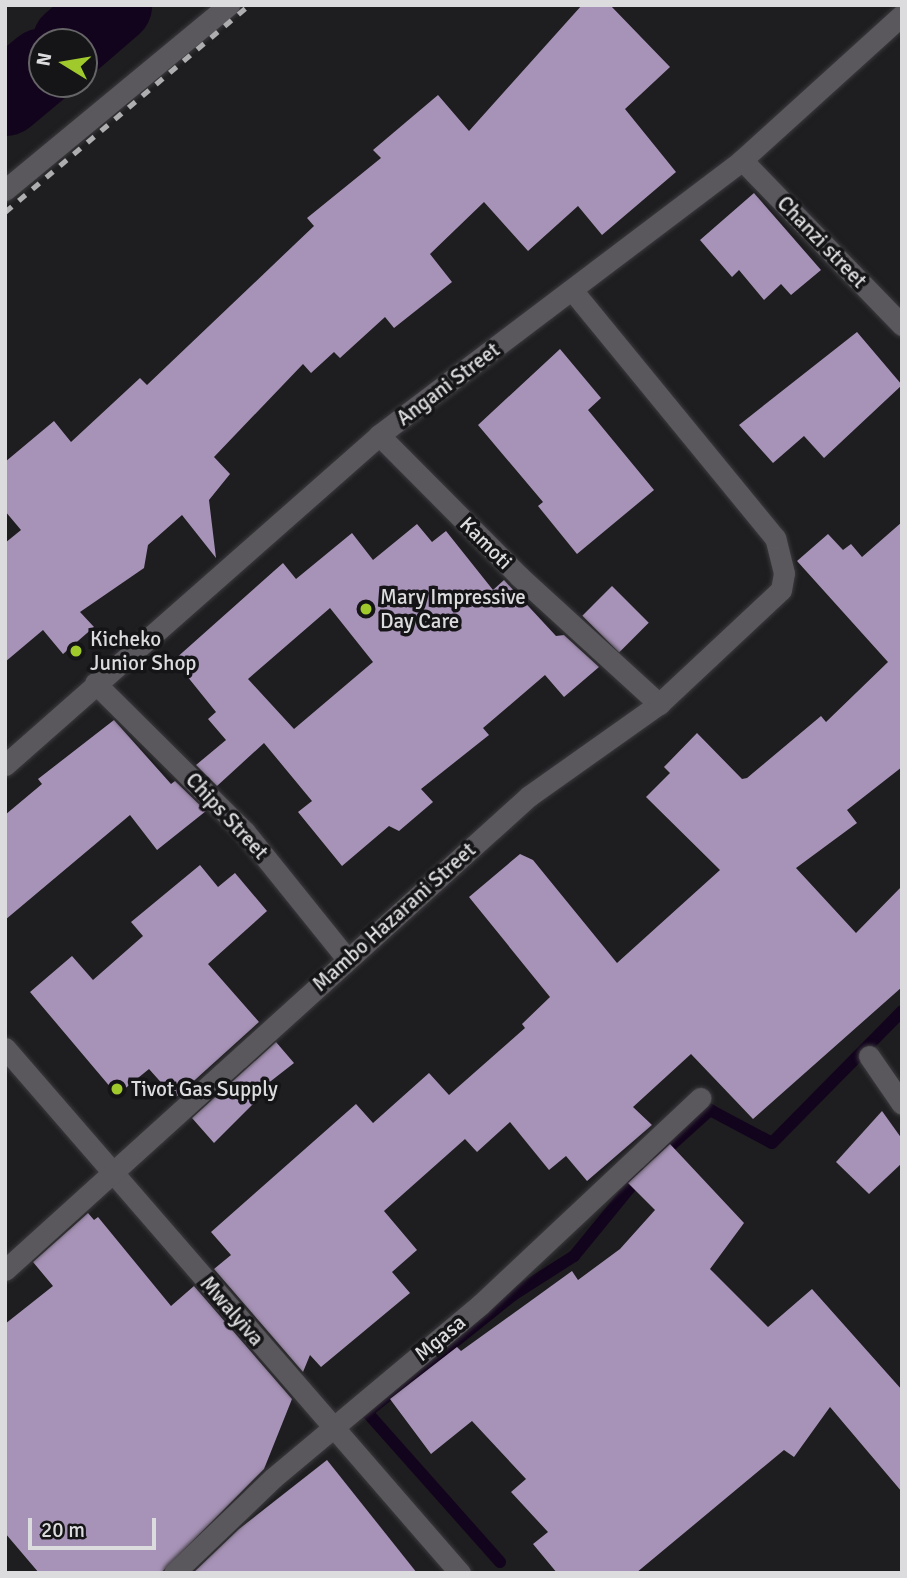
<!DOCTYPE html>
<html>
<head>
<meta charset="utf-8">
<style>
  body { margin:0 }
  #map { position:relative; width:907px; height:1578px; overflow:hidden; background:#1e1d20; font-family:Signika,sans-serif }
  div>[style] { position:absolute }
  [style*='--x'] { left:calc(var(--x)*1px); top:calc(var(--y)*1px); width:calc(var(--w)*1px); rotate:calc(var(--a)*1deg) }
  .stream>* { height:12px; margin:-6px; padding:0 6px; transform-origin:6px; border-radius:6px; background:#13041d }
  .river>* { height:77px; margin:-38.5px; padding:0 38.5px; transform-origin:38.5px; border-radius:38.5px; background:#13041d }
  .building>* { inset:0; background:#a793b7; transform-origin:0 0 }
  .roads { filter:drop-shadow(0 0 2px #3b3a3d) drop-shadow(0 0 2px #3b3a3d) }
  .street>* { height:21px; margin:-10.5px; padding:0 10.5px; transform-origin:10.5px; border-radius:10.5px; background:#5a585c }
  .rail>* { height:5px; margin-top:-2.5px; transform-origin:0; background:repeating-linear-gradient(90deg,#aeadaf 0 9px,transparent 0 18px) }
  .dots>* { width:19px; height:19px; translate:-50% -50%; box-sizing:border-box; border:4px solid #151417; border-radius:50% }
  span { translate:-50% -50%; white-space:nowrap; text-align:center; line-height:1.15; -webkit-text-stroke:7px #151417; paint-order:stroke }
  .street-label { font-size:21px; color:#dcdbdd }
  .poi-label { font-size:21px; color:#dcdbdd }
  .left { translate:0 -50%; text-align:left }
  .frame { position:absolute; inset:0; border:7px solid #dcdbdd; pointer-events:none }
  .north { position:absolute; left:28px; top:28px; width:70px; height:70px; box-sizing:border-box; background:#151417; border:2px solid #656466; border-radius:50%; rotate:281deg; font-size:19px; font-weight:700; line-height:28px; text-align:center; color:#dcdbdd }
  .north::after { content:''; display:block; margin:auto; width:24px; height:32px; background:#a0c92b; clip-path:polygon(50% 0,100% 100%,50% 72%,0 100%) }
  .scale { position:absolute; left:28px; top:1518px; width:128px; height:32px; box-sizing:border-box; border:4px solid #dcdbdd; border-top:0; padding-left:9px; font-size:21px; line-height:24px; white-space:nowrap; color:#dcdbdd; -webkit-text-stroke:5px #151417; paint-order:stroke }
</style>
</head>
<body>
<div id="map">
  <div class="stream">
    <i style="--x:659;--y:1156;--w:69;--a:-42"></i>
    <i style="--x:710;--y:1110;--w:70;--a:28"></i>
    <i style="--x:772;--y:1143;--w:185;--a:-45.4"></i>
    <i style="--x:500;--y:1562;--w:200;--a:-131.6"></i>
    <i style="--x:367;--y:1412;--w:187;--a:-38.7"></i>
    <i style="--x:513;--y:1295;--w:72;--a:-32.6"></i>
    <i style="--x:574;--y:1256;--w:106;--a:-50.7"></i>
  </div>
  <div class="river">
    <i style="--x:70;--y:42;--w:57;--a:-40.7"></i>
    <i style="--x:5;--y:97;--w:48;--a:-40"></i>
  </div>
  <div class="building">
    <i style="clip-path:polygon(582px 5px,610px 5px,670px 67px,625px 109px,676px 172px,602px 235px,578px 206px,528px 251px,484px 202px,430px 254px,452px 282px,394px 328px,385px 317px,340px 358px,334px 352px,311px 373px,303px 364px,214px 457px,230px 474px,209px 500px,216px 558px,182px 515px,148px 545px,144px 568px,80px 612px,94px 627px,63px 654px,43px 630px,5px 662px,5px 543px,21px 530px,5px 511px,5px 462px,54px 421px,71px 442px,140px 378px,147px 385px,314px 226px,307px 218px,381px 158px,373px 150px,438px 95px,469px 131px)"></i>
    <i style="clip-path:polygon(754px 193px,821px 270px,791px 295px,781px 284px,764px 300px,739px 270px,732px 277px,700px 240px)"></i>
    <i style="clip-path:polygon(857px 332px,902px 385px,824px 458px,804px 436px,773px 463px,739px 425px)"></i>
    <i style="clip-path:polygon(560px 349px,601px 398px,588px 410px,654px 490px,577px 554px,538px 506px,543px 502px,478px 425px)"></i>
    <i style="clip-path:polygon(902px 522px,902px 767px,847px 810px,857px 823px,796px 868px,856px 933px,902px 886px,902px 987px,753px 1119px,691px 1054px,633px 1107px,652px 1125px,587px 1181px,566px 1156px,549px 1170px,510px 1122px,477px 1152px,465px 1139px,384px 1211px,417px 1250px,392px 1272px,410px 1293px,321px 1367px,310px 1355px,303px 1372px,214px 1269px,231px 1255px,211px 1232px,356px 1104px,373px 1123px,429px 1073px,449px 1095px,525px 1028px,522px 1024px,550px 997px,469px 897px,520px 854px,533px 860px,617px 963px,720px 870px,646px 797px,670px 773px,664px 767px,697px 733px,742px 779px,747px 778px,821px 716px,826px 722px,888px 662px,797px 561px,828px 534px,843px 550px,851px 544px,862px 557px)"></i>
    <i style="clip-path:polygon(evenodd,417px 524px,432px 542px,446px 531px,493px 590px,504px 580px,556px 636px,564px 635px,599px 667px,564px 697px,545px 675px,483px 728px,489px 735px,421px 789px,433px 802px,399px 831px,389px 826px,342px 866px,298px 812px,312px 801px,264px 743px,217px 786px,196px 765px,226px 740px,208px 719px,216px 712px,174px 660px,283px 563px,296px 579px,352px 533px,373px 560px,417px 524px,330px 608px,373px 662px,294px 729px,248px 679px,330px 608px)"></i>
    <i style="left:612px;top:586px;width:52px;height:42px;rotate:45deg"></i>
    <i style="clip-path:polygon(114px 720px,171px 784px,175px 781px,206px 811px,157px 850px,130px 815px,5px 920px,5px 815px,42px 784px,38px 779px)"></i>
    <i style="clip-path:polygon(200px 865px,218px 887px,235px 873px,267px 911px,208px 964px,259px 1022px,175px 1098px,149px 1069px,117px 1095px,30px 992px,72px 956px,93px 980px,143px 936px,131px 922px)"></i>
    <i style="clip-path:polygon(276px 1042px,294px 1063px,248px 1099px,253px 1104px,214px 1143px,192px 1118px)"></i>
    <i style="clip-path:polygon(882px 1111px,902px 1139px,902px 1163px,869px 1194px,836px 1162px)"></i>
    <i style="clip-path:polygon(670px 1144px,744px 1223px,710px 1269px,768px 1327px,812px 1289px,902px 1390px,902px 1492px,830px 1407px,794px 1457px,784px 1450px,636px 1573px,557px 1573px,533px 1544px,548px 1532px,511px 1492px,526px 1479px,472px 1421px,431px 1454px,390px 1399px,457px 1347px,461px 1351px,572px 1271px,578px 1280px,620px 1249px,655px 1210px,628px 1183px)"></i>
    <i style="clip-path:polygon(88px 1213px,94px 1220px,98px 1217px,171px 1306px,194px 1286px,292px 1399px,264px 1469px,161px 1573px,39px 1573px,5px 1533px,5px 1324px,53px 1286px,33px 1262px)"></i>
    <i style="clip-path:polygon(327px 1460px,417px 1573px,193px 1573px,239px 1529px)"></i>
  </div>
  <div class="roads">
    <div class="street">
      <i style="--x:742;--y:160;--w:230;--a:45.9"></i>
      <i style="--x:5;--y:190;--w:291;--a:-39.6"></i>
      <i style="--x:379;--y:435;--w:199;--a:45.2"></i>
      <i style="--x:519;--y:576;--w:190;--a:42.4"></i>
      <i style="--x:95;--y:683;--w:211;--a:44.8"></i>
      <i style="--x:245;--y:832;--w:163;--a:51.2"></i>
      <i style="--x:5;--y:765;--w:499;--a:-41.4"></i>
      <i style="--x:379;--y:435;--w:455;--a:-37.1"></i>
      <i style="--x:742;--y:160;--w:216;--a:-42.2"></i>
      <i style="--x:5;--y:1048;--w:695;--a:49.09"></i>
      <i style="--x:869;--y:1056;--w:58;--a:55.5"></i>
      <i style="--x:5;--y:1270;--w:707;--a:-42.13"></i>
      <i style="--x:529;--y:796;--w:159;--a:-35.3"></i>
      <i style="--x:659;--y:704;--w:167;--a:-43.1"></i>
      <i style="--x:781;--y:590;--w:17;--a:-80"></i>
      <i style="--x:784;--y:573;--w:36;--a:-104"></i>
      <i style="--x:775;--y:538;--w:320;--a:-129.3"></i>
      <i style="--x:174;--y:1573;--w:137;--a:-43.8"></i>
      <i style="--x:273;--y:1478;--w:271;--a:-39.9"></i>
      <i style="--x:481;--y:1304;--w:301;--a:-43.2"></i>
    </div>
  </div>
  <div class="rail">
    <i style="--x:5;--y:212;--w:320;--a:-40.3"></i>
  </div>
  <div class="dots">
    <i style="left:366px;top:609px;background:#a0c92b"></i>
    <i style="left:76px;top:651px;background:#a0c92b"></i>
    <i style="left:117px;top:1089px;background:#a0c92b"></i>
  </div>
  <div class="street-label">
    <span style="left:822px;top:242px;rotate:46deg">Chanzi street</span>
    <span style="left:448px;top:384px;rotate:-37deg">Angani Street</span>
    <span style="left:486px;top:543px;rotate:45deg">Kamoti</span>
    <span style="left:227px;top:816px;rotate:47deg">Chips Street</span>
    <span style="left:394px;top:917px;rotate:-42deg">Mambo Hazarani Street</span>
    <span style="left:232px;top:1311px;rotate:49deg">Mwalyiva</span>
    <span style="left:440px;top:1338px;rotate:-40deg">Mgasa</span>
  </div>
  <div class="poi-label">
    <span class="left" style="left:380px;top:609px">Mary Impressive<br>Day Care</span>
    <span class="left" style="left:90px;top:651px">Kicheko<br>Junior Shop</span>
    <span class="left" style="left:131px;top:1089px">Tivot Gas Supply</span>
  </div>
  <div class="frame"></div>
  <div class="north">N</div>
  <div class="scale">20 m</div>
</div>
</body>
</html>
